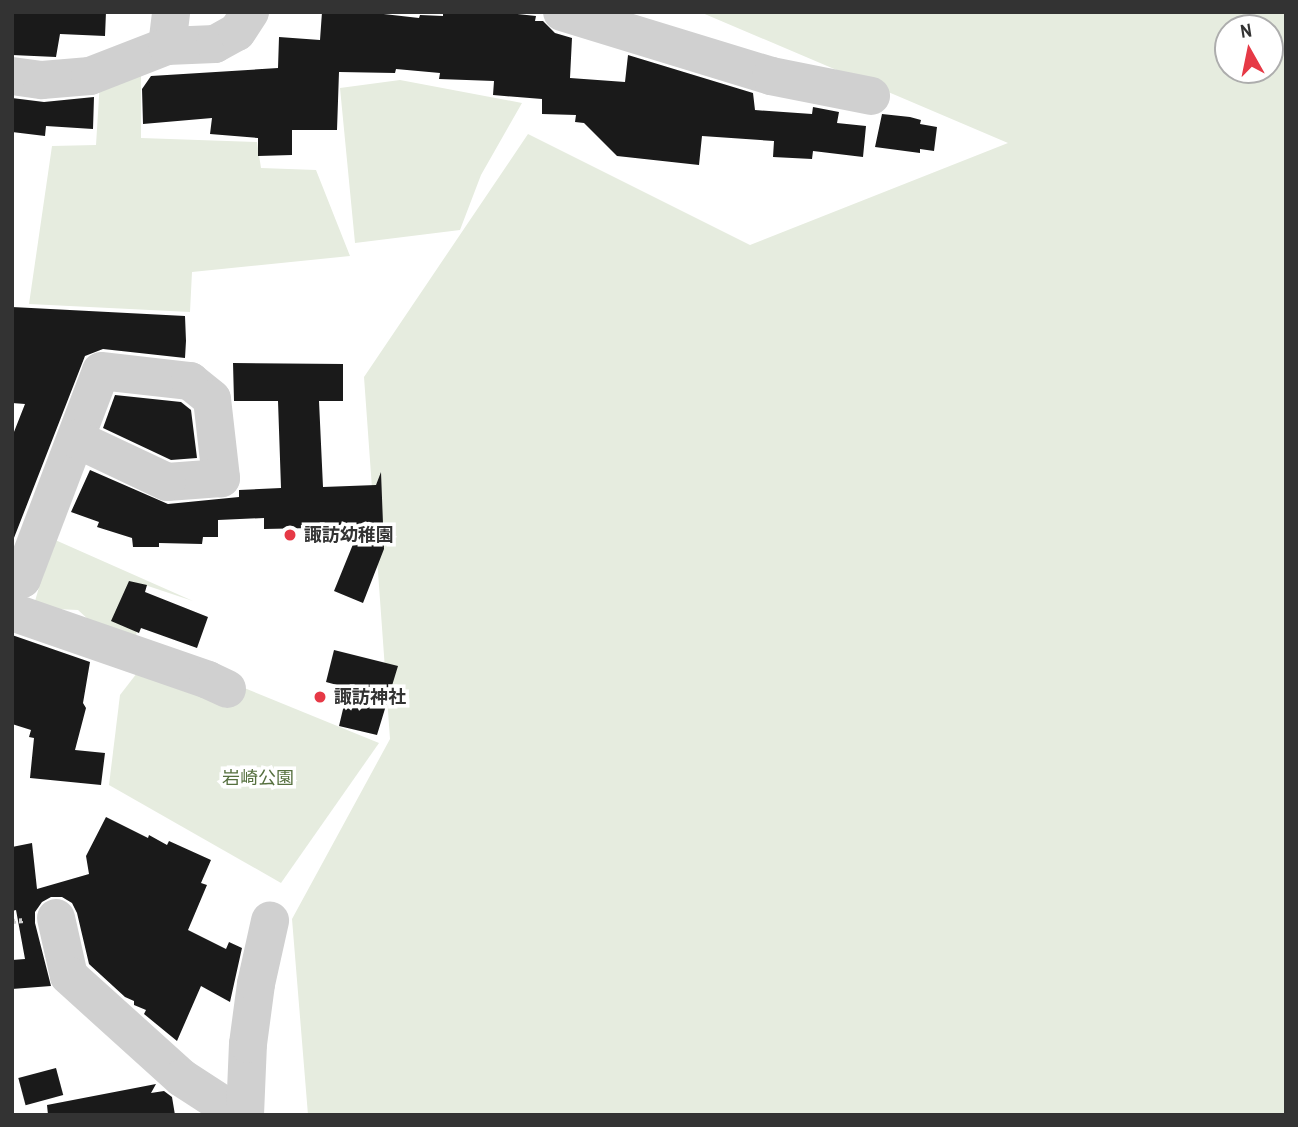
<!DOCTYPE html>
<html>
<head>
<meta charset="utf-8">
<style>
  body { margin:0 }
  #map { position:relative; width:1298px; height:1127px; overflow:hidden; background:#fff; font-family:"Archivo Narrow","Noto Sans JP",sans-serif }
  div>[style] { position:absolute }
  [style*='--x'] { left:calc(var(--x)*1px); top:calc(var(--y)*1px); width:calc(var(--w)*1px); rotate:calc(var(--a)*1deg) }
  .green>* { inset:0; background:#e6ecdf }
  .building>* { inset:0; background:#1a1a1a; transform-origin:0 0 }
  .path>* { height:4.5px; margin-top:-2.25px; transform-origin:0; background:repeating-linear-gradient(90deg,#cdcdcd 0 3.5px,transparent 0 7px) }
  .minor>* { height:38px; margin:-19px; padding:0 19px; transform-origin:19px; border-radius:19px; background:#d0d0d0 }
  .dots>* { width:19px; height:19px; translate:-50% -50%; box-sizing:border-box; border:4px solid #fff; border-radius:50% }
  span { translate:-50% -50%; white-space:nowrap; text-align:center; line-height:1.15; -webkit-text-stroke:7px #fff; paint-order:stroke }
  .poi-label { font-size:18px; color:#333; font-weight:700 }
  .left { translate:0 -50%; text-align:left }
  .park-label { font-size:18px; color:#56703f }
  .frame { position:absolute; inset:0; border:14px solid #333; pointer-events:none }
  .north { position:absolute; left:1214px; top:14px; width:70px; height:70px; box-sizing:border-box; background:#fff; border:2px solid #adadad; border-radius:50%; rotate:351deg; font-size:19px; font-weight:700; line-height:28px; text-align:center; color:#333 }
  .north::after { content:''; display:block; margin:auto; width:24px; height:32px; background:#e63946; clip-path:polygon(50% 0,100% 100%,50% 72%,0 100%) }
</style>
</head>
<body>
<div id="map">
  <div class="green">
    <i style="clip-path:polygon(evenodd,700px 12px,1286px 12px,1286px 1115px,308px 1115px,292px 919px,390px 739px,364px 377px,528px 134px,750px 245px,1008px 143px,700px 12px,1228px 28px,1270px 28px,1270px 70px,1228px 70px,1228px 28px)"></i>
    <i style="clip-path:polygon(141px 69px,141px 138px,257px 142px,261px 168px,316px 170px,350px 256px,192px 272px,190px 312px,29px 304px,52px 146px,96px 145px,100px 81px)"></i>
    <i style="clip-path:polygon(400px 80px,522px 103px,481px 175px,460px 230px,355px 243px,340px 88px)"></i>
    <i style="clip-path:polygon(53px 539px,193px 601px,142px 584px,136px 638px,102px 632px,78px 610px,33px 608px)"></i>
    <i style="clip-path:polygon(154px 651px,379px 743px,281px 883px,109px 785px,120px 695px)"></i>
  </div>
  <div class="building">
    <i style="clip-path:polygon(12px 12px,106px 12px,105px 36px,60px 34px,56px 57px,12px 55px)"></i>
    <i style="clip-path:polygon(322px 12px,366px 12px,419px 18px,420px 15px,443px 16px,443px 12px,498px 12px,536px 16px,535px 21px,543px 21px,555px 33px,572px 38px,570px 78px,625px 82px,628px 55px,753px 93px,755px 110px,812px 114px,813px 107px,839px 112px,837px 123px,866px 126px,863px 157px,813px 151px,812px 159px,773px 157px,774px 141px,702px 136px,699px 165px,617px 156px,584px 123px,575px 122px,576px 115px,542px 114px,542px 99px,493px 95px,494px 81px,439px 79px,440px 73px,396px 69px,395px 73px,339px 72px,337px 130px,292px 130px,292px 155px,258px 156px,258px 138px,210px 134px,212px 118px,143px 124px,142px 89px,151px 76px,278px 68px,279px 37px,320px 40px)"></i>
    <i style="clip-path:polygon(94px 97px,93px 129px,46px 126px,45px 136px,12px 132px,12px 98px,44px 102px)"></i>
    <i style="clip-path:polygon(882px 114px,910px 117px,921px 120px,920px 124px,937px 127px,934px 151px,920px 149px,920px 153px,875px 147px)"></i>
    <i style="clip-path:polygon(12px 307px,185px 316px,186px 341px,185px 358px,103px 349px,85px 356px,12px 543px,12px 437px,25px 404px,12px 403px)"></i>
    <i style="clip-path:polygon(233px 363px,343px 364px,343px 401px,319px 401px,323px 487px,376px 485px,381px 472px,384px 549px,363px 603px,334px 591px,360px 527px,264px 529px,264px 518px,218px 520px,218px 537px,203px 537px,202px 544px,159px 543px,159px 547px,133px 547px,132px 538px,97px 527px,99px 522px,71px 512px,90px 470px,168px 504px,239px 497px,239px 490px,281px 488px,278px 401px,234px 401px)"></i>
    <i style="clip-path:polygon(115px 395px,181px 402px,191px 410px,197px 458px,171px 460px,103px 428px)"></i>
    <i style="clip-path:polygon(129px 581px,147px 585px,145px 592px,208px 617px,197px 648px,141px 628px,139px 633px,111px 621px)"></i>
    <i style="clip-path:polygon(12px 635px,90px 662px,83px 703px,86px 708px,75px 750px,105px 753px,101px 785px,30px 778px,34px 738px,29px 737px,31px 730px,12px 724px)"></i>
    <i style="clip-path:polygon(334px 650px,398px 666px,377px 735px,339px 726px,348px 688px,326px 682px)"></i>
    <i style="clip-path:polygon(106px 817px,148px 838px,149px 835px,167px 845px,169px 841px,211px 860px,201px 883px,207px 885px,188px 930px,226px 949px,229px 942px,242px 948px,230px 1002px,201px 986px,177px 1041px,144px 1014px,146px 1010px,134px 1005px,134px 1001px,125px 997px,89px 964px,77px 913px,72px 903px,62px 897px,51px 897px,42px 902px,35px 912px,35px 923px,51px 986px,12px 989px,12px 960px,25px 959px,16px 910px,12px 911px,12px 847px,32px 843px,37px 889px,89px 874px,86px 856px)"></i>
    <i style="left:56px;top:1068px;width:28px;height:39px;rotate:75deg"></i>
    <i style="clip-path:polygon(156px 1084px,151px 1093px,164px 1091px,172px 1097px,175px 1115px,48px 1115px,47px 1105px)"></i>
  </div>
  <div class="path">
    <i style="--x:12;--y:921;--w:13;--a:-4"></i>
  </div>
  <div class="minor">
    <i style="--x:562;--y:12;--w:219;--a:17"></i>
    <i style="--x:771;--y:76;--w:102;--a:11.3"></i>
    <i style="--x:167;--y:46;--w:34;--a:-83"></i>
    <i style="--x:12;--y:76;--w:30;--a:8"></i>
    <i style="--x:42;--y:80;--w:48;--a:-4.8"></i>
    <i style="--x:90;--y:76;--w:83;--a:-21.3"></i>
    <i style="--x:167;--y:46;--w:48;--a:-2.4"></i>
    <i style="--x:215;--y:44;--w:25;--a:-29"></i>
    <i style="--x:237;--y:32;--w:24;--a:-57"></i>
    <i style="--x:12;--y:581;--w:10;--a:-11"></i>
    <i style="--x:22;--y:579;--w:222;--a:-69.2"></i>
    <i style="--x:101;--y:371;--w:90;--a:6.4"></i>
    <i style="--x:190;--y:381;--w:28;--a:39"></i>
    <i style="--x:212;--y:399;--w:80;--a:83.5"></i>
    <i style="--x:221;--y:478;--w:54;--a:175.8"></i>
    <i style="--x:167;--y:482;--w:101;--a:-154.7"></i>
    <i style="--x:12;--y:612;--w:207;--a:19.1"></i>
    <i style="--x:208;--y:680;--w:21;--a:25"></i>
    <i style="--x:56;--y:918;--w:59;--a:77.4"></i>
    <i style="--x:69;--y:976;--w:152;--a:42.1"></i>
    <i style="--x:182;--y:1078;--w:68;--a:33"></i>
    <i style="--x:245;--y:1115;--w:71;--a:-87.6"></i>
    <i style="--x:248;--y:1044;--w:61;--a:-82.4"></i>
    <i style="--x:256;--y:984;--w:65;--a:-77.5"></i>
  </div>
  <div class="dots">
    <i style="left:290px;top:535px;background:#e63946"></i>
    <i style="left:320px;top:697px;background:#e63946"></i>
  </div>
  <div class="poi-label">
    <span class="left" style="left:304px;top:535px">諏訪幼稚園</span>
    <span class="left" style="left:334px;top:697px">諏訪神社</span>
  </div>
  <div class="park-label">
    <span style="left:258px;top:778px">岩崎公園</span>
  </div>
  <div class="frame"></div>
  <div class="north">N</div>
</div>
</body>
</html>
